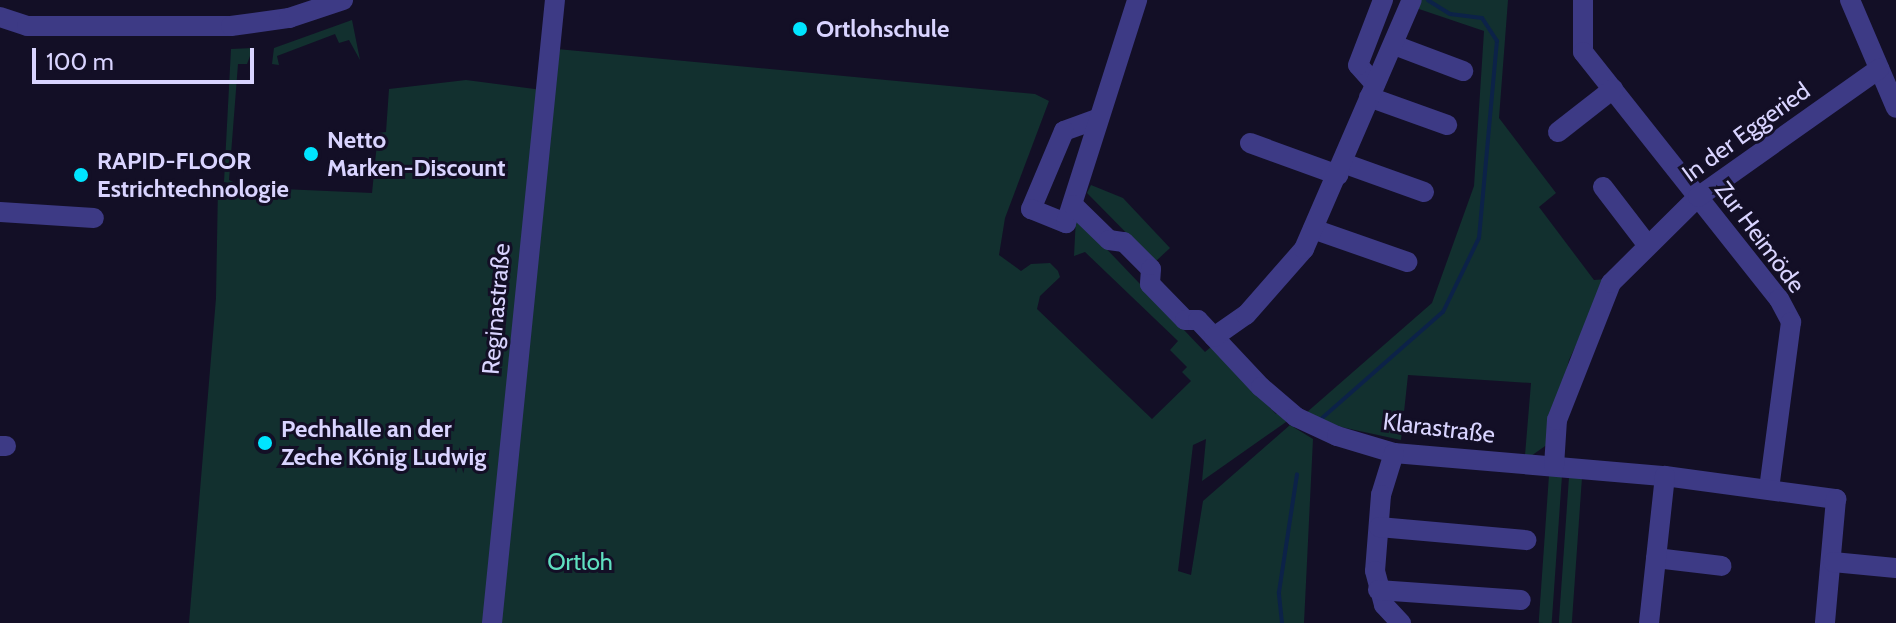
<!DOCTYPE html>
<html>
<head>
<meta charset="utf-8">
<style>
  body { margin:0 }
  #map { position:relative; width:1896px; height:623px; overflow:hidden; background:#130f26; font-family:Cabin,sans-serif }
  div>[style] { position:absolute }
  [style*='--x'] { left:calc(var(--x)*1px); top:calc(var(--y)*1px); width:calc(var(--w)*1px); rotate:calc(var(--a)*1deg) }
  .green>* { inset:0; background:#12302f; transform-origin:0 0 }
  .stream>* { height:4px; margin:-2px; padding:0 2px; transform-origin:2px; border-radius:2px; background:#0c2248 }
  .minor>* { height:20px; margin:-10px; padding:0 10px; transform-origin:10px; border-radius:10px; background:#3d3a85 }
  .dots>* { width:22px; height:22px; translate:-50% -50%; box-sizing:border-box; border:4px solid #130f26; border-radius:50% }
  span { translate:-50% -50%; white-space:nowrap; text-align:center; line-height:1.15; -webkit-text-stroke:6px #130f26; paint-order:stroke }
  .poi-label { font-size:24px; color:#d9d4ff; font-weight:700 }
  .left { translate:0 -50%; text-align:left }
  .street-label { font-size:24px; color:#d9d4ff }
  .park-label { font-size:24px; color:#5fe0c0 }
  .scale { position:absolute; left:32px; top:48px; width:222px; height:36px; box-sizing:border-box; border:4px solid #d9d4ff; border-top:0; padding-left:10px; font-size:24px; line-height:28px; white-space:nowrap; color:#d9d4ff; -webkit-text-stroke:6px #130f26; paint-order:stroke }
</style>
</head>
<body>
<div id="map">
  <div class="green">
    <i style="clip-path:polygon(1419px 0,1508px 0,1499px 118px,1556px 193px,1539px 207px,1594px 280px,1607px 279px,1569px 360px,1548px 444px,1531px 456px,1525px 455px,1531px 383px,1408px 375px,1401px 440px,1341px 427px,1306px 413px,1432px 303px,1474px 186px,1484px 31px,1416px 8px)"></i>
    <i style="clip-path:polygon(352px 20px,360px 60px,349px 40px,339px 43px,335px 34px,277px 56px,279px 65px,272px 64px,274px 48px)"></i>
    <i style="clip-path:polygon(253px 48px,247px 64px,238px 64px,229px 180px,240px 185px,224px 182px,231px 49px)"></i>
    <i style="clip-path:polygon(557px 49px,1035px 94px,1049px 101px,1005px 218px,999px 255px,1021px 271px,1031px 264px,1050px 263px,1058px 271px,1060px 277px,1040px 296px,1037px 309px,1152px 419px,1191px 381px,1182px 372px,1187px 367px,1170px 350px,1178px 341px,1085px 252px,1074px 256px,1076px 217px,1205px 352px,1212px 346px,1276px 414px,1285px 408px,1286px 422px,1202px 481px,1206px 439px,1193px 445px,1178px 571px,1191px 575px,1203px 501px,1290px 425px,1313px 439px,1304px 623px,501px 623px)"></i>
    <i style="clip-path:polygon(466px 80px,542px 90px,489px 623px,189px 623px,216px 298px,218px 186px,372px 193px,378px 133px,386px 132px,389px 89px)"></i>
    <i style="clip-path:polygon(1091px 185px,1123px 198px,1170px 248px,1155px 262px,1087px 193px)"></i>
    <i style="left:1549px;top:475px;width:13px;height:148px;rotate:4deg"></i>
    <i style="left:1569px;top:477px;width:13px;height:147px;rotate:4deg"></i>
  </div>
  <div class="stream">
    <i style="--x:1321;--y:419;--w:162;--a:-41.3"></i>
    <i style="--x:1443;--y:312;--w:82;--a:-64.1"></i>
    <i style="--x:1479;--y:238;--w:198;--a:-84.8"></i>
    <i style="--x:1497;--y:41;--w:27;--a:-123"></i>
    <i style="--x:1482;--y:18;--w:32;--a:-173"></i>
    <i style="--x:1450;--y:14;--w:26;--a:-148"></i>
    <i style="--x:1282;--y:623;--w:31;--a:-96"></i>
    <i style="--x:1279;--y:592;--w:119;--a:-81.3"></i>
  </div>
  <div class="minor">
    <i style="--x:1583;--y:0;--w:52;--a:90"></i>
    <i style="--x:1583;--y:52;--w:315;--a:51.6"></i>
    <i style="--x:1779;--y:299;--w:26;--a:62"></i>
    <i style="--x:1791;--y:322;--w:167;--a:97.5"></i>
    <i style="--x:1850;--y:0;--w:117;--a:66.9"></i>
    <i style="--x:0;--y:17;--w:28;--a:18"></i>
    <i style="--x:27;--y:26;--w:204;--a:0"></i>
    <i style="--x:231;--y:26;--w:59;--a:-7.9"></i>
    <i style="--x:289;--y:18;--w:57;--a:-18.4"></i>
    <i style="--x:1394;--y:45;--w:74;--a:20.6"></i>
    <i style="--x:1375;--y:84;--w:25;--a:-132"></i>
    <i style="--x:1358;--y:65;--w:70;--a:-69"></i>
    <i style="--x:1369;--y:97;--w:83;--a:19.7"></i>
    <i style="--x:1097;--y:119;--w:35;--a:160"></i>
    <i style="--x:1064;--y:131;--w:85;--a:112.9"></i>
    <i style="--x:1031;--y:209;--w:38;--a:22"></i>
    <i style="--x:1066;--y:223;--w:234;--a:-72.3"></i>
    <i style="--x:1558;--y:132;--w:70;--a:-38"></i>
    <i style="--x:1250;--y:143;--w:94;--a:20"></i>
    <i style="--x:1343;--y:163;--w:86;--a:19.7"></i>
    <i style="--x:1603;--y:187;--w:71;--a:52.5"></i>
    <i style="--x:1073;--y:205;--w:50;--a:44.2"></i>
    <i style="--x:1109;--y:240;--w:15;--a:8"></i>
    <i style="--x:1124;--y:242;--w:38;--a:45"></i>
    <i style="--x:1151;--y:269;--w:15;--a:94"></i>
    <i style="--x:1150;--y:284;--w:50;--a:45.8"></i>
    <i style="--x:1185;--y:320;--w:13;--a:0"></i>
    <i style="--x:1198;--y:320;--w:92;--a:46.8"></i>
    <i style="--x:1261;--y:387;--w:46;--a:40.6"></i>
    <i style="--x:1296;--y:417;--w:45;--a:24.9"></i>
    <i style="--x:1337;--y:436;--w:59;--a:16.6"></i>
    <i style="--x:1394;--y:453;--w:272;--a:4.9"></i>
    <i style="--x:1665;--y:476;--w:173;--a:7.7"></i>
    <i style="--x:1836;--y:499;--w:124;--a:95.1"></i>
    <i style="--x:0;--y:212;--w:94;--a:3.7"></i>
    <i style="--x:1313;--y:229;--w:100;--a:19.3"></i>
    <i style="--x:1214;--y:337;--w:39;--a:-35"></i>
    <i style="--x:1246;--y:315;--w:88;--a:-48.7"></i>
    <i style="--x:1304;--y:249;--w:271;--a:-66.6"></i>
    <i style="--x:0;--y:446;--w:6;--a:0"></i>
    <i style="--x:1394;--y:453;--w:44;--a:107.2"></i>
    <i style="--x:1381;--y:495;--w:76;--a:94.5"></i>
    <i style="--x:1375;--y:571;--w:35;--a:75"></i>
    <i style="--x:1384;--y:605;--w:25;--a:47"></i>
    <i style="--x:1554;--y:466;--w:46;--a:-86.3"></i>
    <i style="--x:1557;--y:420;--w:147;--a:-68.5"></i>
    <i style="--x:1611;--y:283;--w:122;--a:-44.7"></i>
    <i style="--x:1698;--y:197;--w:222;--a:-35.3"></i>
    <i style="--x:1379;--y:527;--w:148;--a:5.1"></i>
    <i style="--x:1656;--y:558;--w:66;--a:6.9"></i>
    <i style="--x:1833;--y:562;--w:63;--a:5.4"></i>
    <i style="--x:1378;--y:590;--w:143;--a:4"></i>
    <i style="--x:492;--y:623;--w:626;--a:-84.23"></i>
    <i style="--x:1649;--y:623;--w:148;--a:-83.8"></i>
  </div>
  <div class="dots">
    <i style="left:800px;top:29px;background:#00e5ff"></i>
    <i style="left:311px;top:154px;background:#00e5ff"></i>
    <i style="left:81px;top:175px;background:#00e5ff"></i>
    <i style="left:265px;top:443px;background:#00e5ff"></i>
  </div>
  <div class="poi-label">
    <span class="left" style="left:816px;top:29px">Ortlohschule</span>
    <span class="left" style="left:327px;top:154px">Netto<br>Marken-Discount</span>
    <span class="left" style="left:97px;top:175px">RAPID-FLOOR<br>Estrichtechnologie</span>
    <span class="left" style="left:281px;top:443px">Pechhalle an der<br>Zeche König Ludwig</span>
  </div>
  <div class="street-label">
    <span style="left:1746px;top:132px;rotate:-36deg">In der Eggeried</span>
    <span style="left:1760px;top:237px;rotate:53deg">Zur Heimöde</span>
    <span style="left:496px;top:309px;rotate:-85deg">Reginastraße</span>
    <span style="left:1439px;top:428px;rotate:7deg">Klarastraße</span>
  </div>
  <div class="park-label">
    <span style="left:580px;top:562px">Ortloh</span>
  </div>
  <div class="scale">100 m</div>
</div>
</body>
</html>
